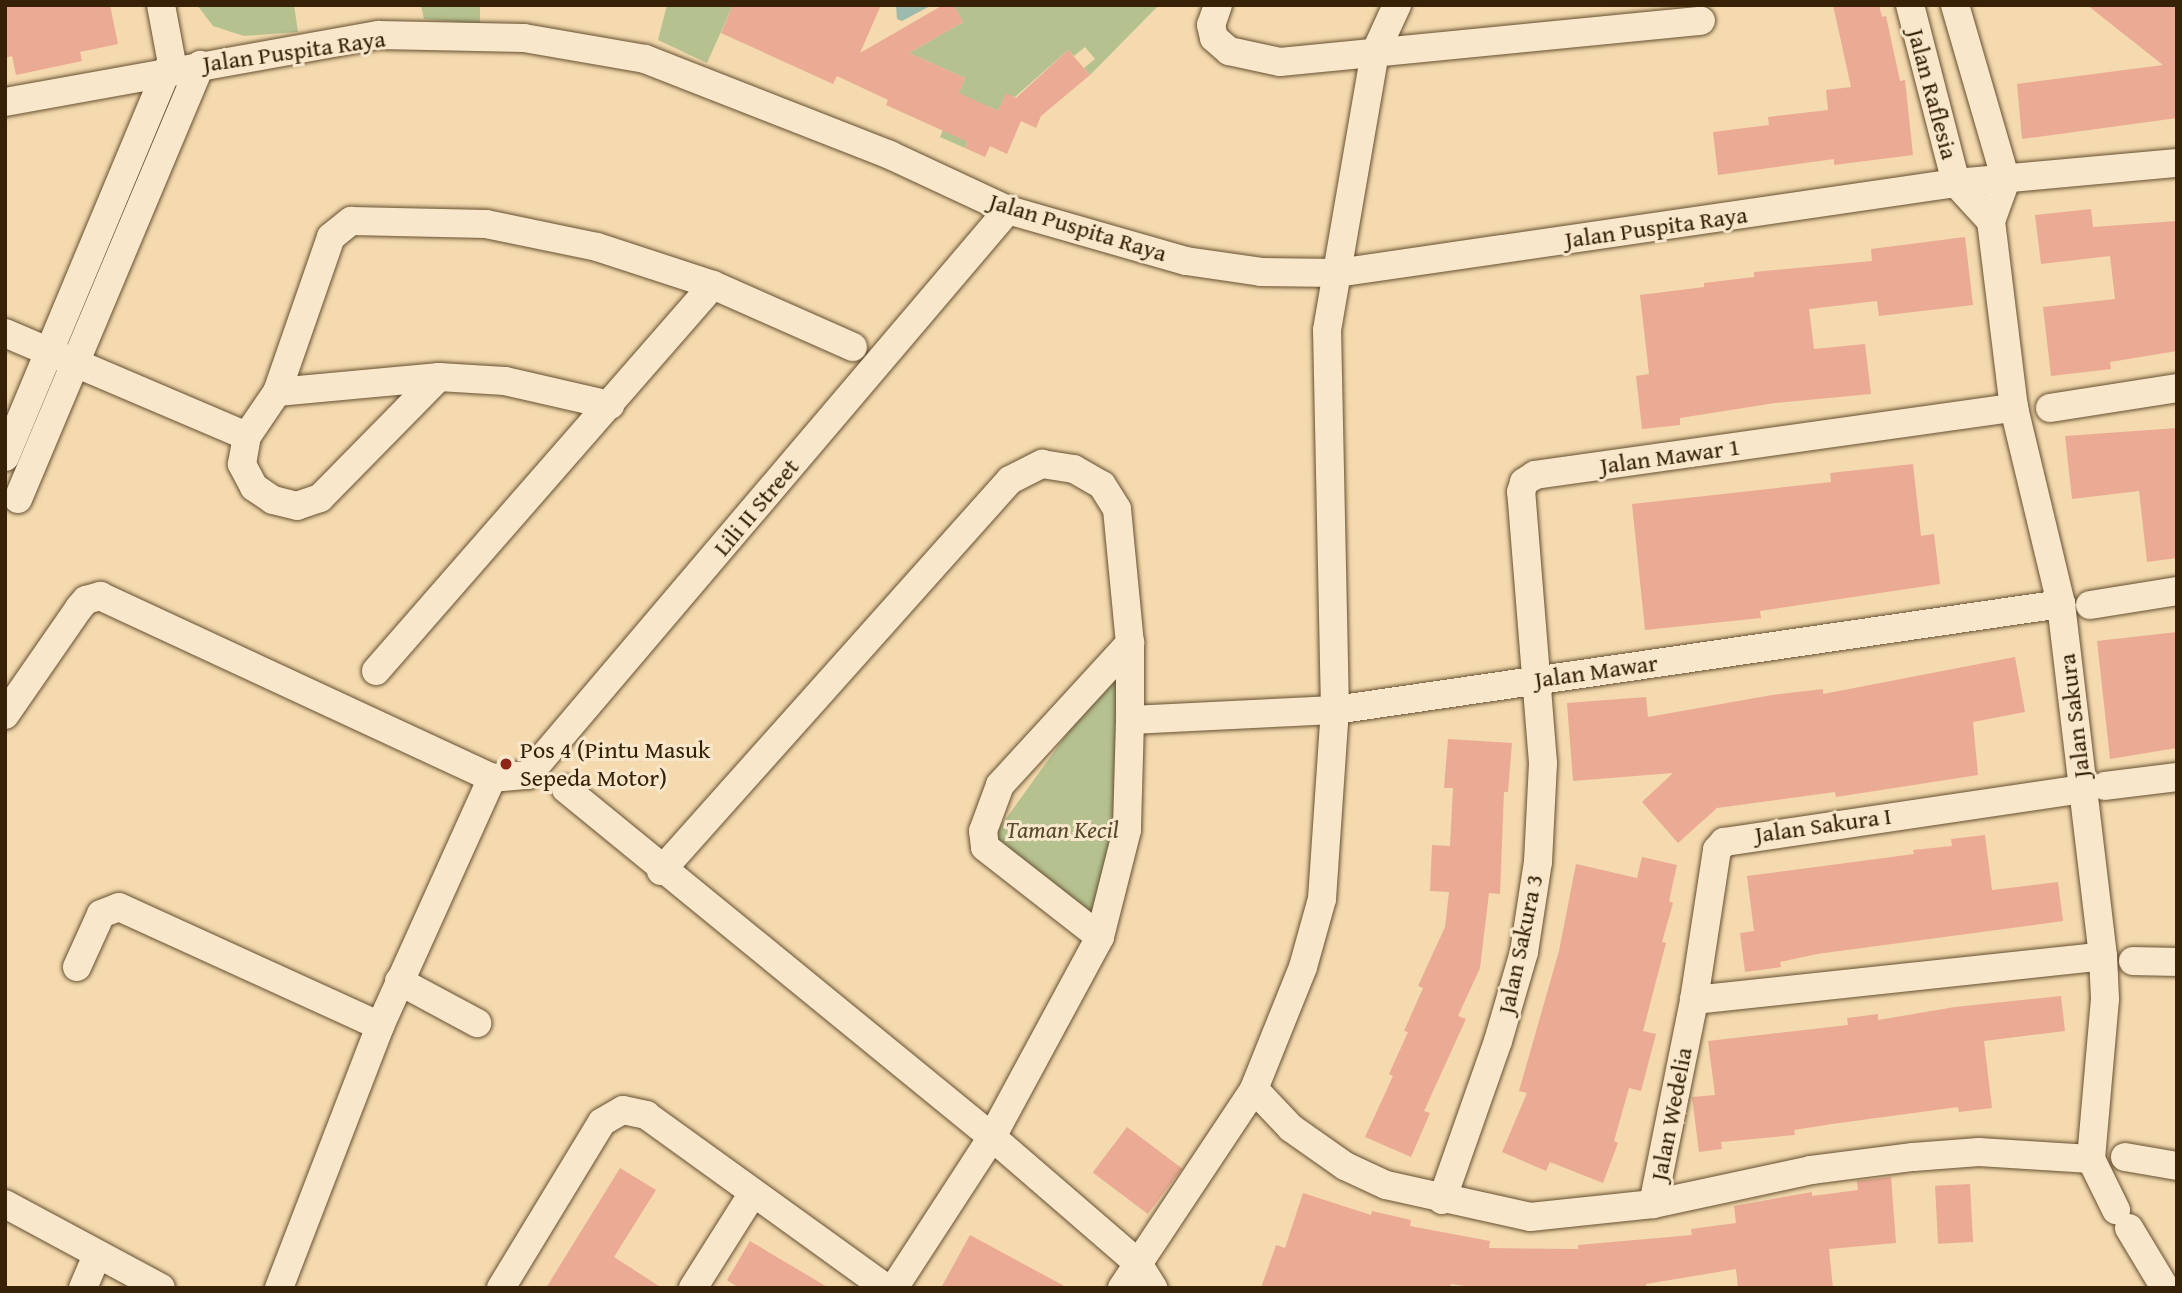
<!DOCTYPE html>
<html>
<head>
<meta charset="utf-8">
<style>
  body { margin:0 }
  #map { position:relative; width:2182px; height:1293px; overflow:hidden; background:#f4daae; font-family:"Gentium Book Plus",serif }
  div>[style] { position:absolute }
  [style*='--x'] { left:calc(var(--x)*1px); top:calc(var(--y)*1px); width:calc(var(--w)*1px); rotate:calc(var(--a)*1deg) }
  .green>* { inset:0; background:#b5c18f }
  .water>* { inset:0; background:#9cbbac }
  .building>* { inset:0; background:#ebaa94; transform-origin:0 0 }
  .roads { filter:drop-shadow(0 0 2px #665032) drop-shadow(0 0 2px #665032) }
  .street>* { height:28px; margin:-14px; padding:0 14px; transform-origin:14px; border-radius:14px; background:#f8e7ca }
  .dots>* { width:19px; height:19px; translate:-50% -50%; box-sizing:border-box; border:4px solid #f8e7ca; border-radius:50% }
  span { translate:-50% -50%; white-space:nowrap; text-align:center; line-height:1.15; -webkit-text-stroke:6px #f8e7ca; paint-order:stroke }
  .street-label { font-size:24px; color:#372208 }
  .poi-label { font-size:24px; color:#372208 }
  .left { translate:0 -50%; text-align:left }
  .park-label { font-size:24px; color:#564a2a; font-style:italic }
  .frame { position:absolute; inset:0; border:7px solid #372208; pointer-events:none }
</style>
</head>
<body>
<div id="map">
  <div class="green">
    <i style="clip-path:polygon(197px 5px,294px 5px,298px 32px,244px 36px,213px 26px)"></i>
    <i style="clip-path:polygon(421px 5px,480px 5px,480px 24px,424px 19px)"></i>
    <i style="clip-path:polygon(667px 5px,733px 5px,707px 63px,658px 40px)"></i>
    <i style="clip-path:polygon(953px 5px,1159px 5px,1090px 75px,1084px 68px,1095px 59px,1085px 47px,1074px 56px,1068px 50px,1015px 97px,1006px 94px,998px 111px,985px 105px,965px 148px,940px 137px,965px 78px,909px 53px,963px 22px)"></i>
    <i style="clip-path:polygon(1117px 664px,1114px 840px,1093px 920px,990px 841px)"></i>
  </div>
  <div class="water">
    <i style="clip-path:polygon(896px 5px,932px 5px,902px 21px,897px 19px)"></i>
  </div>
  <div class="building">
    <i style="clip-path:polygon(5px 5px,110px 5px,118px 44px,80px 52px,82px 61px,16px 75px,12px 56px,5px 58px)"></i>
    <i style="clip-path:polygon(733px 5px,881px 5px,860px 53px,943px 5px,954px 5px,963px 22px,909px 53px,965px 78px,959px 93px,998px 111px,1006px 93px,1016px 98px,1068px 50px,1090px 75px,1041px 116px,1036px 128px,1021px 121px,1007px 154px,990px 146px,985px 157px,965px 148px,968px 142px,886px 105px,888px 100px,837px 76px,833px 84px,721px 33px)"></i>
    <i style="clip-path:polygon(1833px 5px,1879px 5px,1882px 17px,1886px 16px,1900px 81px,1905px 80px,1913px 155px,1834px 165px,1834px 159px,1718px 175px,1713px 132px,1769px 125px,1768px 117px,1828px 110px,1826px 90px,1851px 87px)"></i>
    <i style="clip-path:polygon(2087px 5px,2177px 5px,2177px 118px,2022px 139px,2017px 84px,2163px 65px)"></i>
    <i style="clip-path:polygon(2091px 209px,2093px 227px,2177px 221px,2177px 351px,2110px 362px,2111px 369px,2051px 376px,2043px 307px,2115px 299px,2110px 256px,2041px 264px,2035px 215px)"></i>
    <i style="clip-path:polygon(1965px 237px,1973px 305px,1879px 316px,1877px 301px,1809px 309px,1814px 349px,1865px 344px,1871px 394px,1775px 403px,1680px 418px,1680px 425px,1642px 429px,1636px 376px,1649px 374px,1640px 295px,1704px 287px,1704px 283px,1754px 277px,1754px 272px,1872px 261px,1871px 249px)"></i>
    <i style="clip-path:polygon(2177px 428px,2177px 558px,2147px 562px,2139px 491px,2072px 499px,2065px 436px)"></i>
    <i style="clip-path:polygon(1913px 464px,1921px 536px,1934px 534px,1940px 584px,1760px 611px,1761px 618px,1645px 630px,1632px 504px,1831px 482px,1830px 473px)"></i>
    <i style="clip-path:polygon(2177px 632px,2177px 748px,2110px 759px,2097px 641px)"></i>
    <i style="clip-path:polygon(2015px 657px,2025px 712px,1973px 722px,1978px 775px,1836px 797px,1835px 792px,1717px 808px,1678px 843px,1642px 802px,1673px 773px,1573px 781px,1567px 703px,1646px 697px,1648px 717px,1772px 695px,1823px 689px,1823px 694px)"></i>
    <i style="clip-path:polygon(1448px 739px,1512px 743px,1508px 792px,1504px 792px,1500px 894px,1489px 893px,1480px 968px,1458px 1016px,1466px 1019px,1424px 1111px,1430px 1113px,1411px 1157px,1365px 1137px,1393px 1076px,1389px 1074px,1408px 1032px,1404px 1031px,1423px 988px,1418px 986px,1445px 927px,1449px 892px,1430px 891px,1432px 845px,1450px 846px,1453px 788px,1444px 788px)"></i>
    <i style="clip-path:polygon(1985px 835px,1992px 890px,2058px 882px,2063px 921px,1817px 954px,1780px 962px,1781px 967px,1745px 972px,1740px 933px,1754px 931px,1747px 876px,1914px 854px,1913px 850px,1952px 846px,1951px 839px)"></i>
    <i style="clip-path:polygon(1642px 857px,1677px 865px,1669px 901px,1673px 903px,1662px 942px,1666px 943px,1643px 1031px,1656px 1034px,1641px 1091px,1629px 1088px,1614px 1141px,1618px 1143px,1603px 1183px,1550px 1162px,1546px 1171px,1502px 1152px,1527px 1093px,1519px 1091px,1559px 951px,1576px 864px,1637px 878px)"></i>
    <i style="clip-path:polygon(2061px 996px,2065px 1031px,1984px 1041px,1992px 1108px,1959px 1112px,1958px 1107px,1832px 1124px,1794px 1130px,1795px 1135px,1721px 1142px,1722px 1149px,1699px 1152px,1692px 1097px,1715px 1095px,1708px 1041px,1848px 1025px,1847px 1018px,1878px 1014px,1878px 1020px,1955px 1007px)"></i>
    <i style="left:1127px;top:1127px;width:69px;height:57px;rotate:37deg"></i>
    <i style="clip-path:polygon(620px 1168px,656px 1190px,614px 1257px,662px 1288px,546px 1288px)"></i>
    <i style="clip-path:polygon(1891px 1177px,1896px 1243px,1829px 1249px,1833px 1288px,1738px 1288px,1736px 1269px,1646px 1284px,1647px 1288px,1479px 1288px,1451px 1284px,1450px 1288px,1261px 1288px,1276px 1245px,1285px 1248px,1303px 1193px,1371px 1215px,1372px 1211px,1411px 1220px,1410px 1226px,1490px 1241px,1489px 1248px,1578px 1249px,1578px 1245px,1692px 1235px,1691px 1229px,1736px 1223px,1734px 1206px,1812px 1192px,1812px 1196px,1858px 1190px,1857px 1181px)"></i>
    <i style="left:1970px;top:1184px;width:58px;height:35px;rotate:87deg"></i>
    <i style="clip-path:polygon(970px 1235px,1068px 1288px,941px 1288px)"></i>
    <i style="clip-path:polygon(750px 1241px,829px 1288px,739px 1288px,727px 1280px)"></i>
  </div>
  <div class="roads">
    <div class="street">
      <i style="--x:161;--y:5;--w:65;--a:79.4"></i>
      <i style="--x:1218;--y:5;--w:21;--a:109"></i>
      <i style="--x:1211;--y:25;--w:13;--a:77"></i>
      <i style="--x:1214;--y:38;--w:20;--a:41"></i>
      <i style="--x:1229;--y:51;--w:52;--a:12.2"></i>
      <i style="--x:1280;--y:62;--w:423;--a:-5.6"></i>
      <i style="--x:1910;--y:5;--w:184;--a:75.5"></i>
      <i style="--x:1956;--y:183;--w:52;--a:47.4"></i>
      <i style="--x:1955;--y:5;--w:182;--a:73.8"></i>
      <i style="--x:2006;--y:180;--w:44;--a:110.1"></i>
      <i style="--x:1991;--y:221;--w:188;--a:83"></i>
      <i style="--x:2014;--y:408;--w:202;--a:76.5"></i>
      <i style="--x:2061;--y:604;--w:354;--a:83.2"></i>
      <i style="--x:2103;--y:956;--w:43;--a:87.3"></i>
      <i style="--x:2105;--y:999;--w:161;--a:95"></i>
      <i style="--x:2091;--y:1159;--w:57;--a:63.9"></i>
      <i style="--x:5;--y:102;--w:380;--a:-10.2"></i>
      <i style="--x:379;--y:35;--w:145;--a:1.2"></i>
      <i style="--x:524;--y:38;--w:123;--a:9.8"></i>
      <i style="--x:645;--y:59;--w:263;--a:21.4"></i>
      <i style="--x:890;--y:155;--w:130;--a:25"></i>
      <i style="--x:1008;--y:210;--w:185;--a:16"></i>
      <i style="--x:1186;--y:261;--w:76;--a:8.3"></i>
      <i style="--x:1261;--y:272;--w:76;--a:0.8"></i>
      <i style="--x:1337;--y:273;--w:626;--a:-8.27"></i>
      <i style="--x:1956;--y:183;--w:222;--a:-5.2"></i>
      <i style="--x:5;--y:333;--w:263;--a:23.1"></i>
      <i style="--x:439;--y:377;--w:170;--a:134.5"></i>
      <i style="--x:320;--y:498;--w:24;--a:161"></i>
      <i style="--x:297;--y:506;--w:25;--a:-166"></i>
      <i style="--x:273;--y:500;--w:23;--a:-146"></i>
      <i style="--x:254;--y:487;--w:26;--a:-118"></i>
      <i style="--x:242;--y:464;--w:28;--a:-80"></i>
      <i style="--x:247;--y:436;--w:53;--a:-55.7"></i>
      <i style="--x:277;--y:392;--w:164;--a:-70.8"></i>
      <i style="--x:331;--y:237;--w:26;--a:-39"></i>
      <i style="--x:351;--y:221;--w:135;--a:1.3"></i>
      <i style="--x:486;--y:224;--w:113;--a:11.7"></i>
      <i style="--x:597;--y:247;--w:122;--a:18.1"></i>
      <i style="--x:713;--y:285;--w:153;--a:23.9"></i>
      <i style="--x:277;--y:392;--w:163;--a:-5.3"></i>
      <i style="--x:439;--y:377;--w:66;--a:3.5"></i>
      <i style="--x:505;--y:381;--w:108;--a:12.9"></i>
      <i style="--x:2050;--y:408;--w:129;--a:-8.9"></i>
      <i style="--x:5;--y:457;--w:420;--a:-67.3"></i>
      <i style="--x:18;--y:499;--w:471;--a:-67.2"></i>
      <i style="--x:2090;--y:605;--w:88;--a:-9.1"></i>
      <i style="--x:376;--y:671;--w:512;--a:-48.88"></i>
      <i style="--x:5;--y:715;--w:130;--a:-55.3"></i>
      <i style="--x:79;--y:608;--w:11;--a:-49"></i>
      <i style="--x:86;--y:600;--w:15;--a:-16"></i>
      <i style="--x:100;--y:596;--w:432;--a:24.9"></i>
      <i style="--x:492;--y:778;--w:36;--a:-5"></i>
      <i style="--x:528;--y:775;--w:741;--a:-49.65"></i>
      <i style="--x:1130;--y:720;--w:205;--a:-2.8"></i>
      <i style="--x:1335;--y:710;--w:734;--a:-8.31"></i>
      <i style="--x:2105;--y:786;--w:73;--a:-7.1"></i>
      <i style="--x:566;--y:789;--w:550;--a:39.25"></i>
      <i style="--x:992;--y:1137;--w:191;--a:40.8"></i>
      <i style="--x:1137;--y:1262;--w:31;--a:58"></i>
      <i style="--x:661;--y:871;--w:524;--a:-48.25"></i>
      <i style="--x:1010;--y:480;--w:36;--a:-27"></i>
      <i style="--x:1042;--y:464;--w:32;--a:9"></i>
      <i style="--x:1074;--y:469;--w:32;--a:30"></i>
      <i style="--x:1102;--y:485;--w:28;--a:58"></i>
      <i style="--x:1117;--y:509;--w:135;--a:84.5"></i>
      <i style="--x:1130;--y:643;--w:77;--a:90"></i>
      <i style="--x:1130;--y:720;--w:110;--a:91.6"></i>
      <i style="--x:1127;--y:830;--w:110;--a:104.2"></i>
      <i style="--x:1100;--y:937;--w:227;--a:118.4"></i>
      <i style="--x:992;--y:1137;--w:180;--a:123"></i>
      <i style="--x:1100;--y:937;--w:146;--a:-142"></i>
      <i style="--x:985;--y:847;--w:16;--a:-97"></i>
      <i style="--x:983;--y:831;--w:49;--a:-69.7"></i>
      <i style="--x:1000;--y:785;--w:193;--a:-47.5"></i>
      <i style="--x:2133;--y:961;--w:44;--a:1.3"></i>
      <i style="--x:77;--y:967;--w:58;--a:-65.6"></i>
      <i style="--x:101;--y:914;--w:19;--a:-21"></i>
      <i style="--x:119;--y:907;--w:287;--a:24.5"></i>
      <i style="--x:399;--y:981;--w:89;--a:28.3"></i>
      <i style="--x:1694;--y:1000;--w:152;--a:-81.3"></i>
      <i style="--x:1717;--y:850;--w:11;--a:-49"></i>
      <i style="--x:1724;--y:842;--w:363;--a:-8.4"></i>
      <i style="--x:1254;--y:1089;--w:54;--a:46.5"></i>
      <i style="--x:1291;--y:1128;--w:66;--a:35.1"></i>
      <i style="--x:1345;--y:1166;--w:45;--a:24.9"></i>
      <i style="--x:1386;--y:1185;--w:148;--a:12.5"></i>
      <i style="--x:1530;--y:1217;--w:124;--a:-6"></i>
      <i style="--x:1653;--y:1204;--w:208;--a:-78.6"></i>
      <i style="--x:1694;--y:1000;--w:411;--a:-6.1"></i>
      <i style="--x:2125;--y:1157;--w:53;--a:9.8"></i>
      <i style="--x:1442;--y:1200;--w:169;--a:-70.6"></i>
      <i style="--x:1498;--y:1041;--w:93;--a:-73.7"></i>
      <i style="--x:1524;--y:952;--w:91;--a:-81.2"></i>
      <i style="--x:1538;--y:862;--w:99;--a:-87.1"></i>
      <i style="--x:1543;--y:763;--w:272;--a:-94.6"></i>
      <i style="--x:1521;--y:492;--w:10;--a:-73"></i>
      <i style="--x:1524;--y:482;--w:13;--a:-32"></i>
      <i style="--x:1535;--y:475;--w:484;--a:-8"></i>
      <i style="--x:5;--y:1204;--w:177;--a:28.3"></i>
      <i style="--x:1653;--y:1204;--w:162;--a:-12.1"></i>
      <i style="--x:1811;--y:1170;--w:103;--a:-7.3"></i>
      <i style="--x:1913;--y:1157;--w:66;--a:-4.3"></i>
      <i style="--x:1979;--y:1152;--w:112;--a:3.6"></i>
      <i style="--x:2129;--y:1228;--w:70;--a:59"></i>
      <i style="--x:83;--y:1288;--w:36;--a:-67"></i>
      <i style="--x:279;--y:1288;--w:281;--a:-68.9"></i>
      <i style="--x:380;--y:1026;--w:272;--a:-65.7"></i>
      <i style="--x:501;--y:1288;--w:194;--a:-58.7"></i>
      <i style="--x:602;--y:1122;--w:24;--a:-30"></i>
      <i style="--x:623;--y:1110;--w:24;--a:12"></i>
      <i style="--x:646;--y:1115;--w:296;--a:35.8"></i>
      <i style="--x:693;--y:1288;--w:112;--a:-57.7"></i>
      <i style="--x:1122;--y:1288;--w:239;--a:-56.4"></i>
      <i style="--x:1254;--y:1089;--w:131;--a:-68.1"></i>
      <i style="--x:1303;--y:967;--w:71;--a:-74.4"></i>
      <i style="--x:1322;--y:899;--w:189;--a:-86.1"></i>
      <i style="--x:1335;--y:710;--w:380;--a:-91.2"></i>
      <i style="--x:1327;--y:330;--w:281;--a:-80.2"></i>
      <i style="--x:1375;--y:53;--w:53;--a:-65.4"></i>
    </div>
  </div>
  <div class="dots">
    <i style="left:506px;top:764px;background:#8f2418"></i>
  </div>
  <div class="street-label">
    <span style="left:294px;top:51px;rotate:-8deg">Jalan Puspita Raya</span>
    <span style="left:1933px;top:94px;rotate:75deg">Jalan Raflesia</span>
    <span style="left:1078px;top:227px;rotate:17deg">Jalan Puspita Raya</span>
    <span style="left:1656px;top:227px;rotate:-8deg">Jalan Puspita Raya</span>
    <span style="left:1670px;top:456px;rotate:-8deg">Jalan Mawar 1</span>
    <span style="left:756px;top:507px;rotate:-50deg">Lili II Street</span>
    <span style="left:1596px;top:671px;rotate:-8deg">Jalan Mawar</span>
    <span style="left:2074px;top:716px;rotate:-97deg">Jalan Sakura</span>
    <span style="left:1823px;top:825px;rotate:-8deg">Jalan Sakura I</span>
    <span style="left:1520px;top:944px;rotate:-78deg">Jalan Sakura 3</span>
    <span style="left:1671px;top:1114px;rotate:-79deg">Jalan Wedelia</span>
  </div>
  <div class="poi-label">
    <span class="left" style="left:520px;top:764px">Pos 4 (Pintu Masuk<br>Sepeda Motor)</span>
  </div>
  <div class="park-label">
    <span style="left:1062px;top:830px">Taman Kecil</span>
  </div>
  <div class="frame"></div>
</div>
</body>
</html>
